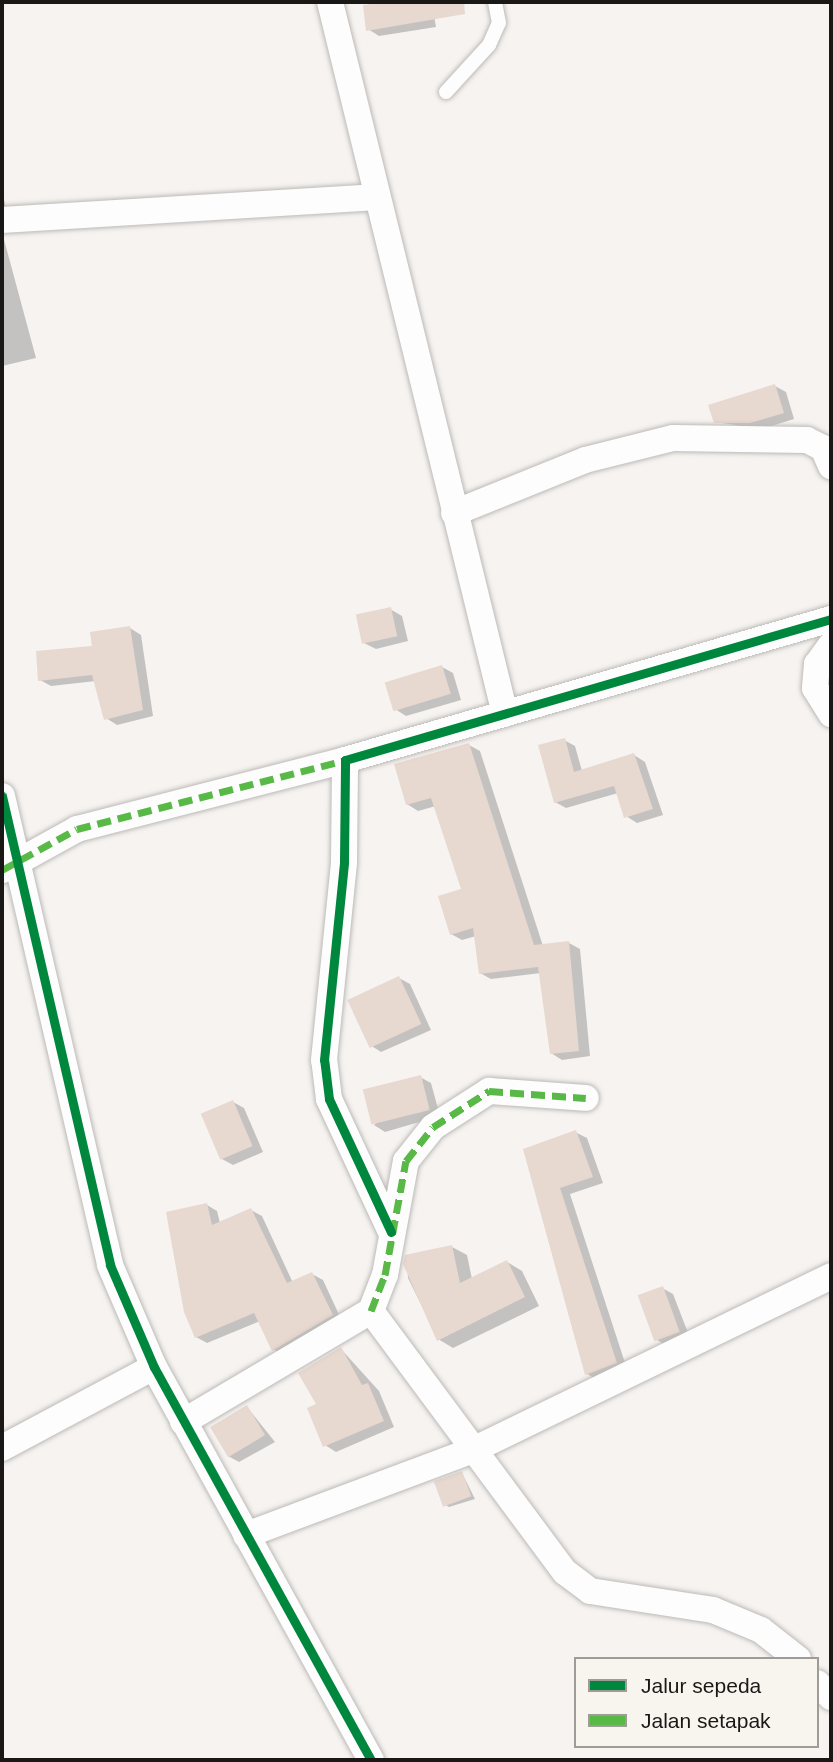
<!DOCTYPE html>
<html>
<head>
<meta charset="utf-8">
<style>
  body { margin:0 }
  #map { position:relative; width:833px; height:1762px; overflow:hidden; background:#f6f3f0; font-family:Arial,sans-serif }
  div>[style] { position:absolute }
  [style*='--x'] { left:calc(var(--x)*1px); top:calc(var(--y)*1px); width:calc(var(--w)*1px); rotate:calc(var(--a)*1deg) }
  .shadow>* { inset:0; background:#0003 }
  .building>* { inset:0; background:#e7d8d0; transform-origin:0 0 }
  .roads { filter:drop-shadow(0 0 2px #bcbab7) drop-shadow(0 0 2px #bcbab7) }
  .lane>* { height:14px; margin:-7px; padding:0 7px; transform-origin:7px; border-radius:7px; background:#fefdfd }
  .street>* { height:26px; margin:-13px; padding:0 13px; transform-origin:13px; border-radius:13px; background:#fefdfd }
  .quiet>* { height:7px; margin-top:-3.5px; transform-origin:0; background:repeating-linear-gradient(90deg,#58b947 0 14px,transparent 0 21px) }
  .cycleway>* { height:9px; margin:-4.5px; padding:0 4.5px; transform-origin:4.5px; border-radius:4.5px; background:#00873e }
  span { translate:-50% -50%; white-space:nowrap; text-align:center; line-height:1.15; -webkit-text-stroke:7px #f8f4ee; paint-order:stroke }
  .frame { position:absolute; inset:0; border:4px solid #1a1816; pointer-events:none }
  .legend { position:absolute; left:574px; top:1657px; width:245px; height:91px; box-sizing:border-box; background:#f8f4ee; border:2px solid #9f9c98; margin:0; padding:9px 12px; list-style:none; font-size:21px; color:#1a1816 }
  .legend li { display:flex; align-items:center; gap:14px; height:35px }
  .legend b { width:35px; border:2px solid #9f9c98 }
</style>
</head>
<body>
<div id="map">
  <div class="shadow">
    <i style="clip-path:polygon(395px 2px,432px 4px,436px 27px,379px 36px,368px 29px,365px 7px)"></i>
    <i style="clip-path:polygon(2px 190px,8px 218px,2px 232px,36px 358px,2px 366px)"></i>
    <i style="clip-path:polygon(775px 386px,786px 392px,794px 419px,762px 429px,715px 422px)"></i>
    <i style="clip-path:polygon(390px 609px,402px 616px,408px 641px,376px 649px,364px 643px)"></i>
    <i style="clip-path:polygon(130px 628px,141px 635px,153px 716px,117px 725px,106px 718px,96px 681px,51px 686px,40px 680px)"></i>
    <i style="clip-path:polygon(442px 667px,453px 673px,461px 700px,406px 716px,395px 709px)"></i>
    <i style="clip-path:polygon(564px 740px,575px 746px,582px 771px,634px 755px,645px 762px,663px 815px,637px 823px,626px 816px,618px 793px,566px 808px,555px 802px)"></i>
    <i style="clip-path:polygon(469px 745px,480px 751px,543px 946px,569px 943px,580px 949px,590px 1056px,562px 1060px,551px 1053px,541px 973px,491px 979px,480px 973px,476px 936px,462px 940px,451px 934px,463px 890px,436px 806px,418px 811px,407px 804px)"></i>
    <i style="clip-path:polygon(399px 978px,410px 984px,431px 1030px,381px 1052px,370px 1045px)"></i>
    <i style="clip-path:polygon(420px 1077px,431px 1083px,440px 1116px,385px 1132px,374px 1125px)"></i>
    <i style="clip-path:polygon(233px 1102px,244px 1108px,263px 1152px,233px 1165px,222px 1159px)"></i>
    <i style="clip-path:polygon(575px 1132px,587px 1138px,603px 1183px,570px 1194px,627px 1369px,598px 1380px,587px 1374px,525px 1150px)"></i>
    <i style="clip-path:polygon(207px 1205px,217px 1211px,220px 1223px,251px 1210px,262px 1216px,293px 1283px,312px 1274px,323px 1280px,342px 1321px,283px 1355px,273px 1349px,260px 1321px,207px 1343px,196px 1337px)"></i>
    <i style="clip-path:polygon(452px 1247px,467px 1255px,472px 1279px,507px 1262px,522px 1271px,539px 1306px,453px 1348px,438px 1339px,408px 1278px,407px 1256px)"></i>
    <i style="clip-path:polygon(662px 1288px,673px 1294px,690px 1338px,668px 1346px,657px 1340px)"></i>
    <i style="clip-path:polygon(341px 1349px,379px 1391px,394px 1427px,336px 1452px,325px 1445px,319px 1405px)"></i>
    <i style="clip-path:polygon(247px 1407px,275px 1442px,239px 1462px,228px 1456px)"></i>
    <i style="clip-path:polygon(462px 1473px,475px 1499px,449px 1507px,444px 1504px)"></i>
  </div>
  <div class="building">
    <i style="clip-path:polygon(385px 2px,464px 2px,465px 14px,366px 31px,363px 5px)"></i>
    <i style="clip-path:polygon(775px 384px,784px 413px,750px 423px,714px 423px,708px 405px)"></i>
    <i style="left:391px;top:607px;width:30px;height:36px;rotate:78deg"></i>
    <i style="clip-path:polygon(130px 626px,143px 710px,104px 720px,92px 675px,38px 681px,36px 651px,92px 646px,90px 632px)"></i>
    <i style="left:442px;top:665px;width:30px;height:60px;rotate:73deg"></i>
    <i style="clip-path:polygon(565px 738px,574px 772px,634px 753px,653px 809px,624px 818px,614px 786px,554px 803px,538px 745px)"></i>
    <i style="clip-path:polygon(469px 743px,534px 945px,569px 941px,579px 1051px,550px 1054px,538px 967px,479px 974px,473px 928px,450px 935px,438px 896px,461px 889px,431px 798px,406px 805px,394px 764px)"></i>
    <i style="left:399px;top:976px;width:53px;height:57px;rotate:65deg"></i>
    <i style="left:421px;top:1075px;width:36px;height:60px;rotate:76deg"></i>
    <i style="left:233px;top:1100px;width:50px;height:35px;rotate:67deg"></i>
    <i style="clip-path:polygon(576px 1130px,593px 1177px,560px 1188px,617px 1363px,585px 1375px,523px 1149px)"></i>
    <i style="clip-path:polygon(207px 1203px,212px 1225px,251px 1208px,287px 1283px,312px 1272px,333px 1315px,272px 1351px,254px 1313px,195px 1338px,184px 1312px,166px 1212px)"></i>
    <i style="clip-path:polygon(452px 1245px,460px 1283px,507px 1260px,525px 1297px,437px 1341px,403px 1264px,405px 1255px)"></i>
    <i style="left:663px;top:1286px;width:49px;height:27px;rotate:70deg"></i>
    <i style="clip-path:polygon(341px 1347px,362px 1385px,368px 1383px,384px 1421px,323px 1447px,307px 1408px,316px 1404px,298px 1373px)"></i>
    <i style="left:247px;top:1405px;width:35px;height:43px;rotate:59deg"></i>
    <i style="left:462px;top:1471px;width:27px;height:30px;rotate:70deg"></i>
  </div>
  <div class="roads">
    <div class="lane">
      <i style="--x:446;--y:92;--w:64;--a:-47.5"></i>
      <i style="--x:489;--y:45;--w:24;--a:-66"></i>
      <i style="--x:499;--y:23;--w:21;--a:-101"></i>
    </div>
    <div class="street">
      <i style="--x:330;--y:2;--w:733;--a:76.19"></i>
      <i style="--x:2;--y:220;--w:372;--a:-3.5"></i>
      <i style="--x:454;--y:513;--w:141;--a:-22"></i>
      <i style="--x:585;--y:460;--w:91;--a:-14"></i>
      <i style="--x:673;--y:438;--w:134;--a:0.9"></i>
      <i style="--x:807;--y:440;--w:18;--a:27"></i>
      <i style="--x:823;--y:448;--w:20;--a:66"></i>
      <i style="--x:831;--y:645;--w:24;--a:126"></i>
      <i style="--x:817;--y:664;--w:24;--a:95"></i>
      <i style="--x:815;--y:688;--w:31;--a:58"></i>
      <i style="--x:2;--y:796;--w:481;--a:77"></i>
      <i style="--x:110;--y:1265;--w:111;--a:66.7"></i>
      <i style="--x:154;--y:1367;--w:449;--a:61.1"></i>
      <i style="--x:3;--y:870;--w:85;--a:-29"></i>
      <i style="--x:77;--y:829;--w:277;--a:-14.4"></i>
      <i style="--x:391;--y:1232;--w:147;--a:-115"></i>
      <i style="--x:329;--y:1099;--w:39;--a:-97"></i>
      <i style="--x:324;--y:1060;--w:199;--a:-84.2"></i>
      <i style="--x:344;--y:862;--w:102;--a:-89.4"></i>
      <i style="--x:345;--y:760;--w:506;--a:-16.18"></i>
      <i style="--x:371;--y:1311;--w:325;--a:53.4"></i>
      <i style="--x:565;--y:1572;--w:31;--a:37"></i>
      <i style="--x:590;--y:1591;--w:124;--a:8.8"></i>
      <i style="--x:713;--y:1610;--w:52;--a:22.6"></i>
      <i style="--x:761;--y:1630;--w:47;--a:38.1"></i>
      <i style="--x:183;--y:1422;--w:218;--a:-30.6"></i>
      <i style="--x:371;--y:1311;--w:39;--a:-69"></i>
      <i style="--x:385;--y:1275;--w:116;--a:-79.6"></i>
      <i style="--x:406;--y:1161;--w:43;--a:-51.5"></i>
      <i style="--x:433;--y:1127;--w:67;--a:-32.7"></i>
      <i style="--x:489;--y:1091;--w:97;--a:4.1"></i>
      <i style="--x:2;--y:1448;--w:172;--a:-28.1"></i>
      <i style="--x:246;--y:1535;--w:242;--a:-20.5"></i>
      <i style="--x:473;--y:1450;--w:398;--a:-25.9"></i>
      <i style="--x:817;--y:1683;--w:20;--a:45"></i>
    </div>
  </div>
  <div class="quiet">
    <i style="--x:2;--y:870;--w:85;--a:-28.7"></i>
    <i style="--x:77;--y:829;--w:277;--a:-14.4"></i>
    <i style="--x:371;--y:1311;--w:39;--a:-69"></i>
    <i style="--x:385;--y:1275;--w:116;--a:-79.6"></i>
    <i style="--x:406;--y:1161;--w:43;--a:-51.5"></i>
    <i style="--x:433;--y:1127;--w:67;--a:-32.7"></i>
    <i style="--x:489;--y:1091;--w:97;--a:4.1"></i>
  </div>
  <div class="cycleway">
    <i style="--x:2;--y:796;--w:481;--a:77"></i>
    <i style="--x:110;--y:1265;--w:111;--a:66.7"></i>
    <i style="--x:154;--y:1367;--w:449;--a:61.1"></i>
    <i style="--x:391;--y:1232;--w:147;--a:-115"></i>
    <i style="--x:329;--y:1099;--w:39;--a:-97"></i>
    <i style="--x:324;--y:1060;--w:199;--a:-84.2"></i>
    <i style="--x:344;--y:862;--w:102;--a:-89.4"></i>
    <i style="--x:345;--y:760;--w:506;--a:-16.18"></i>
  </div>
  <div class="frame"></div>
  <ul class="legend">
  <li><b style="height:9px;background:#00873e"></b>Jalur sepeda</li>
  <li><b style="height:9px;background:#58b947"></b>Jalan setapak</li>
  </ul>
</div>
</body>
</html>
